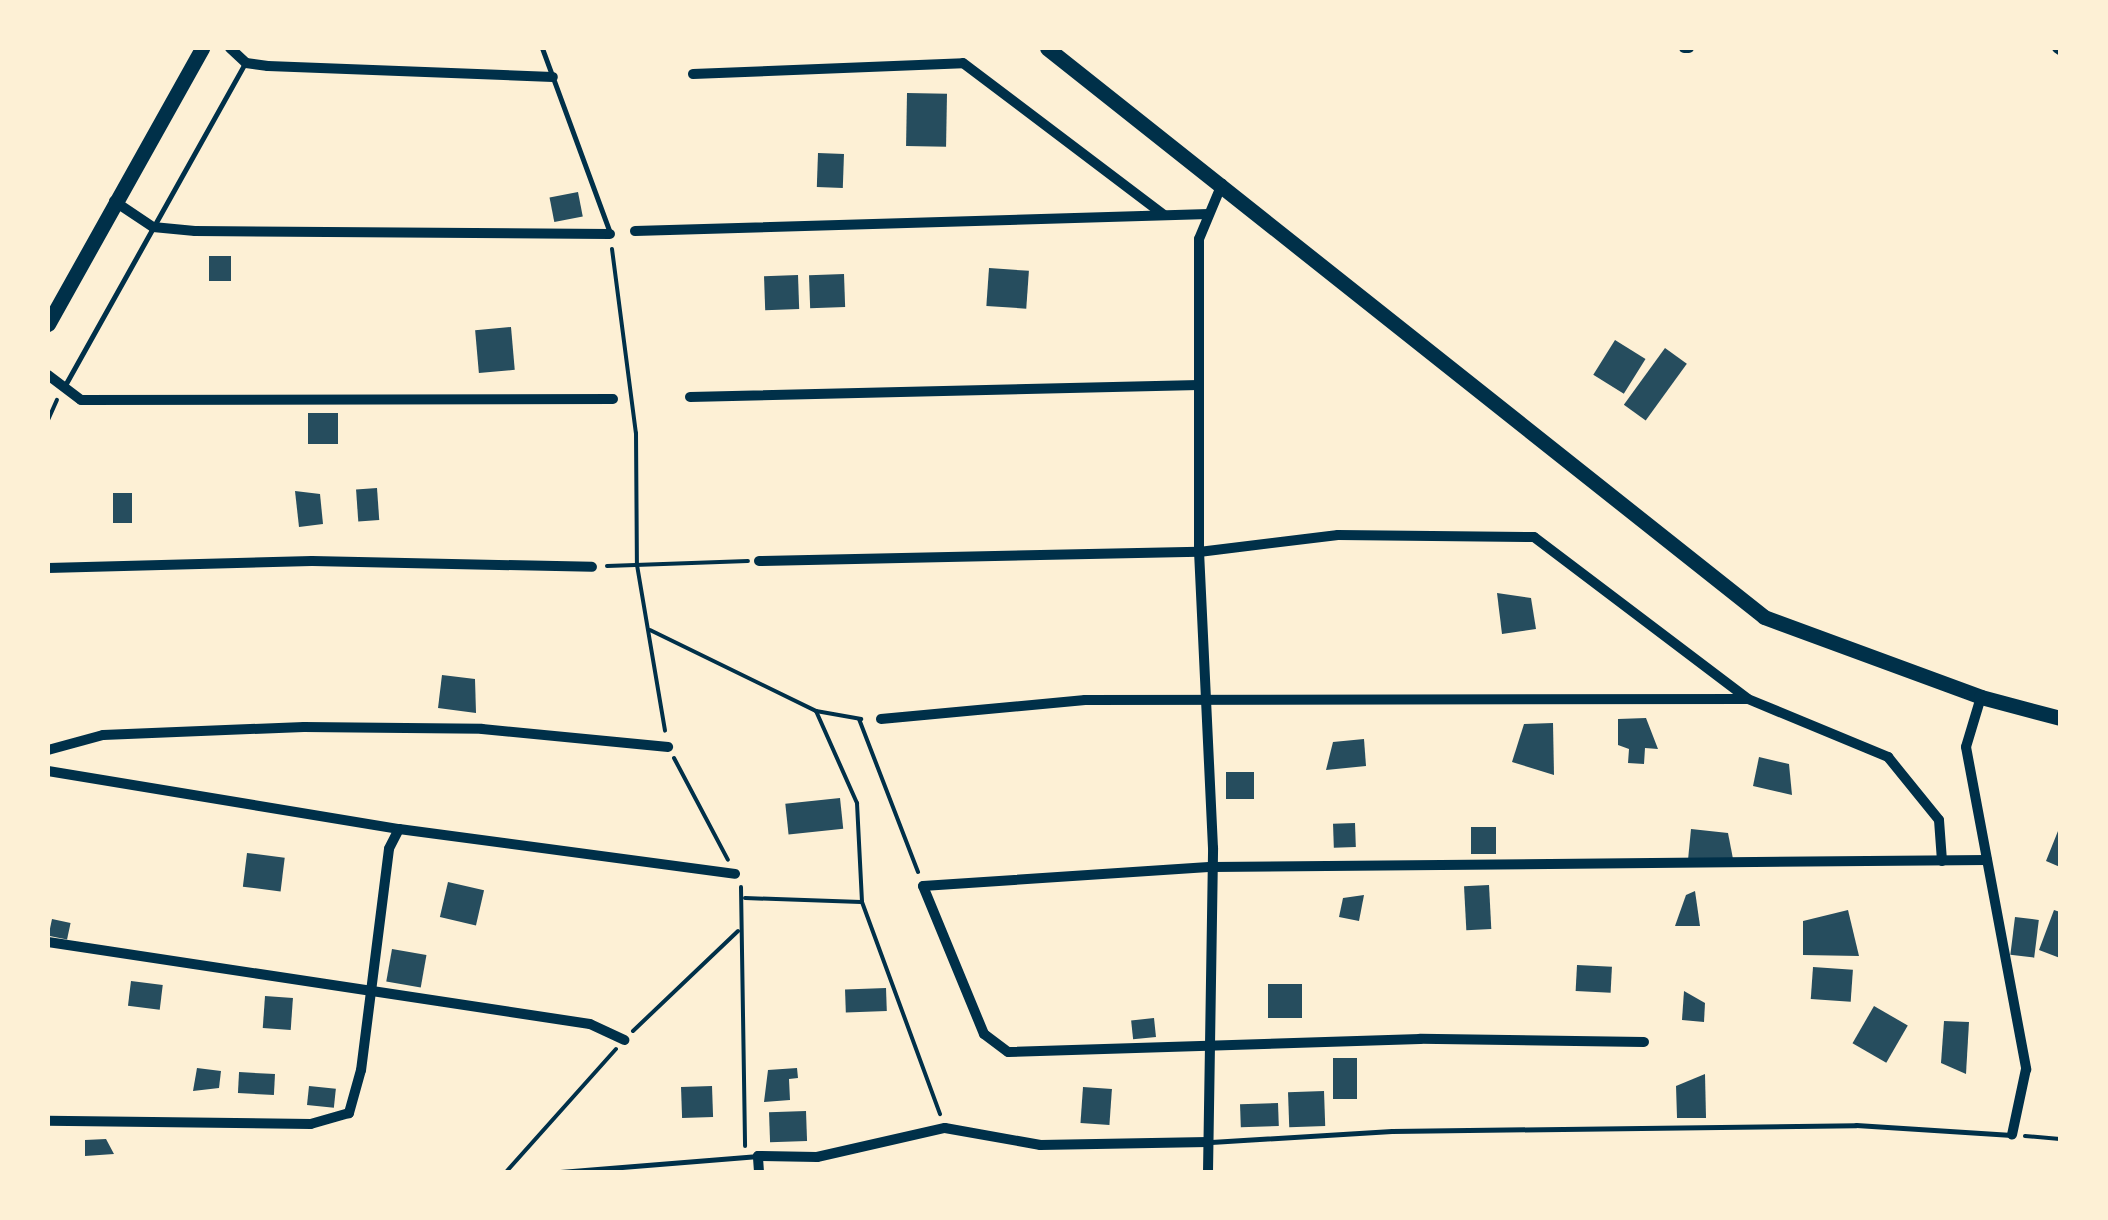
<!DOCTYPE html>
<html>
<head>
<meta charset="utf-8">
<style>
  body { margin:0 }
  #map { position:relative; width:2108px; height:1220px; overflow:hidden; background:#fdf0d5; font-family:Ubuntu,sans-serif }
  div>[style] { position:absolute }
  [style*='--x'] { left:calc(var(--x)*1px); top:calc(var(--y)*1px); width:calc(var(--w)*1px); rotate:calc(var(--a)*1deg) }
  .building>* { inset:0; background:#264d5e; transform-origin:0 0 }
  .path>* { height:4px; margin:-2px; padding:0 2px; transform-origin:2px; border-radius:2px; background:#003049 }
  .service>* { height:5px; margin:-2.5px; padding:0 2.5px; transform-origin:2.5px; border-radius:2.5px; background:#003049 }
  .minor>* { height:10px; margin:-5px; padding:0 5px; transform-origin:5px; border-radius:5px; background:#003049 }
  .secondary>* { height:15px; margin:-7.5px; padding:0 7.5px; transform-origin:7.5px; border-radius:7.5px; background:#003049 }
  span { translate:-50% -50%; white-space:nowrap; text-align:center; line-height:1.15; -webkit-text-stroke:8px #fdf0d5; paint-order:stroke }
  .frame { position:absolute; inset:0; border:50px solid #fdf0d5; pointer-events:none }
</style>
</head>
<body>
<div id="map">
  <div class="building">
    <i style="left:907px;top:93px;width:40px;height:53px;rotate:1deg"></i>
    <i style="left:818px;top:153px;width:26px;height:34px;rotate:2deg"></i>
    <i style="left:578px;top:192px;width:25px;height:29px;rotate:79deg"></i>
    <i style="left:209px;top:256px;width:22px;height:25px"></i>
    <i style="left:989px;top:268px;width:40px;height:38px;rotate:4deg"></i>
    <i style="left:844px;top:274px;width:33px;height:35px;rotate:88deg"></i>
    <i style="left:798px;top:275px;width:34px;height:34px;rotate:88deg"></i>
    <i style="left:511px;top:327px;width:43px;height:36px;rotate:85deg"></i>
    <i style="left:1615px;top:340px;width:36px;height:41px;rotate:32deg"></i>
    <i style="left:1665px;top:348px;width:27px;height:70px;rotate:36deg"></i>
    <i style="left:338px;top:413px;width:31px;height:30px;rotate:90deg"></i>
    <i style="left:377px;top:488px;width:32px;height:21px;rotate:86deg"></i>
    <i style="clip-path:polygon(295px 491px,320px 494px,323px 524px,299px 527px)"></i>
    <i style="left:113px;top:493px;width:19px;height:30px"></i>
    <i style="clip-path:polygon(1497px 593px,1531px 598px,1536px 629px,1502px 634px)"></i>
    <i style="clip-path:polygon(442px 675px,475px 679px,476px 713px,438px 708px)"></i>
    <i style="clip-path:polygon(1646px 718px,1658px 749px,1645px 748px,1644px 764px,1628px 763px,1629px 749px,1618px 745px,1618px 719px)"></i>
    <i style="clip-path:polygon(1553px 723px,1554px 775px,1512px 762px,1524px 724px)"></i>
    <i style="clip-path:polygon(1364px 739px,1366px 766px,1326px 770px,1333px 742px)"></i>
    <i style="clip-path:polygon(1759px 757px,1789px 764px,1792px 795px,1753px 786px)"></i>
    <i style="left:1254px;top:772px;width:27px;height:28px;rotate:90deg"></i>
    <i style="left:840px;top:798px;width:31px;height:55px;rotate:84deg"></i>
    <i style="left:1355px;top:823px;width:24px;height:22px;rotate:88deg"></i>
    <i style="clip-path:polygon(2060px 826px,2060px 867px,2046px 861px)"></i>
    <i style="left:1471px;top:827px;width:25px;height:27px"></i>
    <i style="clip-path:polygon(1691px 829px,1728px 833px,1734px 864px,1688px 860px)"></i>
    <i style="left:247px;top:853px;width:38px;height:34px;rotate:7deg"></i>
    <i style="left:448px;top:882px;width:37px;height:36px;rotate:13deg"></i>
    <i style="left:1489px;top:885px;width:44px;height:25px;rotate:87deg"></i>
    <i style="clip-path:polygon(1695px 891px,1700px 926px,1675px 926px,1686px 895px)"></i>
    <i style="clip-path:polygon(1364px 895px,1359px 921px,1339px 917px,1343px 898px)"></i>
    <i style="clip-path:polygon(1848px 910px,1859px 956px,1803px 955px,1803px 921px)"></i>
    <i style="clip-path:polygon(2054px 910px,2060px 912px,2060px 958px,2039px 950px)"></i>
    <i style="left:2015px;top:917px;width:24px;height:38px;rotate:7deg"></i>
    <i style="left:52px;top:919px;width:19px;height:17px;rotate:12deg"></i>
    <i style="left:392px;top:949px;width:35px;height:33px;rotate:10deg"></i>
    <i style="left:1577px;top:965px;width:35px;height:26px;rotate:3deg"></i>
    <i style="left:1813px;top:967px;width:40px;height:32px;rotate:4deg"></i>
    <i style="left:131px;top:981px;width:32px;height:25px;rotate:7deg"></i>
    <i style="left:1268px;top:984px;width:34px;height:34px"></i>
    <i style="left:886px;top:988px;width:23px;height:41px;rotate:88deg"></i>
    <i style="clip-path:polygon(1684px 991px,1705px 1003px,1704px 1022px,1682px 1020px)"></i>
    <i style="left:265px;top:996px;width:28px;height:32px;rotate:4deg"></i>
    <i style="left:1874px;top:1006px;width:39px;height:43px;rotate:30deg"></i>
    <i style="left:1154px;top:1018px;width:19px;height:23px;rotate:84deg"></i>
    <i style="clip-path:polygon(1944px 1021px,1969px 1022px,1966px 1074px,1941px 1063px)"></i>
    <i style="left:1333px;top:1058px;width:24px;height:41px"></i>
    <i style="clip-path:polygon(197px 1068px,221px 1071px,219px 1088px,193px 1091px)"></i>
    <i style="clip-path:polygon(797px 1068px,798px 1078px,789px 1079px,790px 1100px,764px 1102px,768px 1070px)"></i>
    <i style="left:275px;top:1074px;width:21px;height:36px;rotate:93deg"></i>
    <i style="clip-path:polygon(1705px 1074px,1706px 1118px,1677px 1118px,1676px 1086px)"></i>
    <i style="left:309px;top:1086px;width:27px;height:19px;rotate:6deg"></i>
    <i style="left:712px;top:1086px;width:31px;height:31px;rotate:88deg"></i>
    <i style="left:1083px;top:1087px;width:29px;height:36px;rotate:4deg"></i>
    <i style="left:1324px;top:1091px;width:35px;height:36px;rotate:88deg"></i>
    <i style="left:1278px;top:1103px;width:23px;height:38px;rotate:88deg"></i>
    <i style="left:806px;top:1111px;width:30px;height:37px;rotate:88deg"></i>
    <i style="clip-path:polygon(106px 1139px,114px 1154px,85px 1156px,85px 1140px)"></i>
  </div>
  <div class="path">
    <i style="--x:612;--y:249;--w:186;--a:82.6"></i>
    <i style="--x:636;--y:433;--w:132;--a:89.6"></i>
    <i style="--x:637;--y:565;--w:168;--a:80.4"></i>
    <i style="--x:48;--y:420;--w:22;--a:-66"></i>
    <i style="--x:607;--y:566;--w:141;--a:-2"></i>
    <i style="--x:650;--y:630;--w:185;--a:26"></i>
    <i style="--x:816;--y:711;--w:101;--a:66"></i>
    <i style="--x:857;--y:803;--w:99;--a:87.1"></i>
    <i style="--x:862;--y:902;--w:226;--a:69.8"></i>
    <i style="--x:816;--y:711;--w:46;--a:10.1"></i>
    <i style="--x:859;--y:719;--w:164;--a:68.9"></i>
    <i style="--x:674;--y:758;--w:115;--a:62.1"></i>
    <i style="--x:741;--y:887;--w:259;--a:89.1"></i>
    <i style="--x:745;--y:898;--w:116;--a:2"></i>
    <i style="--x:633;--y:1031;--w:145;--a:-43.6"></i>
    <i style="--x:2025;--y:1136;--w:35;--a:5"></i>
    <i style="--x:506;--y:1172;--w:165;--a:-48.2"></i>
  </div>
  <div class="service">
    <i style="--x:542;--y:48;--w:197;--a:69.8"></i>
    <i style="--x:64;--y:387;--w:369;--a:-60.8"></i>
    <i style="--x:1211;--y:1142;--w:181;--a:-3.5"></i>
    <i style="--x:1392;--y:1131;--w:464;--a:-0.7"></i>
    <i style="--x:1856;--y:1125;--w:156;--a:3.7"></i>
    <i style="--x:560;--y:1172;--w:199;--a:-4.6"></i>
  </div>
  <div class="minor">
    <i style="--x:230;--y:48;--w:22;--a:43"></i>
    <i style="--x:246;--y:63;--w:22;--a:8"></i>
    <i style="--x:268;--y:66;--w:285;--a:2.2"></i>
    <i style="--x:1684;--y:48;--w:5;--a:0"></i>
    <i style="--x:2057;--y:48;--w:4;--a:34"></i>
    <i style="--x:693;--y:74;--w:270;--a:-2.3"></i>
    <i style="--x:963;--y:63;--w:252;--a:37.1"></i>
    <i style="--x:114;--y:201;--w:47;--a:33.7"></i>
    <i style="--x:153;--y:227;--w:42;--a:5.4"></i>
    <i style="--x:195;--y:231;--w:415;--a:0.4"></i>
    <i style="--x:635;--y:231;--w:574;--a:-1.7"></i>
    <i style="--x:48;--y:375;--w:41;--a:37.1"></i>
    <i style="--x:81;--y:400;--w:532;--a:-0.11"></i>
    <i style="--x:690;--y:397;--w:509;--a:-1.35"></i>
    <i style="--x:759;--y:561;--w:440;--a:-1.2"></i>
    <i style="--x:1199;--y:552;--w:140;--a:-7"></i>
    <i style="--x:1338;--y:535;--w:196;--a:0.6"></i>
    <i style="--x:1534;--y:537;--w:268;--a:37.1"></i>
    <i style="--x:1748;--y:699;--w:152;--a:22.5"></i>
    <i style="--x:1888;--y:757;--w:81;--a:51"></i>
    <i style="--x:1939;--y:820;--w:41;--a:85.8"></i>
    <i style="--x:48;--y:568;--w:264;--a:-1.5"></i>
    <i style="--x:312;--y:561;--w:280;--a:1.2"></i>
    <i style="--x:1981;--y:697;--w:52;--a:106.7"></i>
    <i style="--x:1966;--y:747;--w:328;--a:79.4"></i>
    <i style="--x:2026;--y:1069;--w:67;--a:102"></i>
    <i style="--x:881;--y:719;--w:205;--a:-5.3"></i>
    <i style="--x:1085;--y:700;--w:662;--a:-0.09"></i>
    <i style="--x:48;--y:750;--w:57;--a:-15.3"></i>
    <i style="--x:103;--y:735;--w:201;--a:-2.3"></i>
    <i style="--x:304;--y:727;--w:178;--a:0.6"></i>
    <i style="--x:482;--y:729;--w:187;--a:5.5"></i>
    <i style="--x:48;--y:771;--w:356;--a:9.4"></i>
    <i style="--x:399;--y:829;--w:22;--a:117"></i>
    <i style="--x:389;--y:849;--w:223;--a:97.2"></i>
    <i style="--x:361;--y:1070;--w:45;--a:105.6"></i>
    <i style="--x:349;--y:1113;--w:40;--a:164"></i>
    <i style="--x:311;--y:1124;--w:263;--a:-179.3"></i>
    <i style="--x:399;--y:829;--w:339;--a:7.6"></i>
    <i style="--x:48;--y:942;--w:548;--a:8.6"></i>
    <i style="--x:590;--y:1024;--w:38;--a:25"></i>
    <i style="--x:1644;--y:1042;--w:224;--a:-179.2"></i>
    <i style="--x:1420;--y:1039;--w:412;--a:178.2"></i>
    <i style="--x:1008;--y:1052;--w:30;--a:-143"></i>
    <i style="--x:984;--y:1034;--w:160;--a:-112.4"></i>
    <i style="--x:923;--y:886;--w:290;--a:-3.8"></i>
    <i style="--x:1212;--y:867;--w:775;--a:-0.52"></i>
    <i style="--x:759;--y:1172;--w:16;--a:-94"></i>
    <i style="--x:758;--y:1156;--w:59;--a:1"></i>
    <i style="--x:817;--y:1157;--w:131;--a:-12.8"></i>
    <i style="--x:945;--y:1128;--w:97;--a:10.1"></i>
    <i style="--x:1040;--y:1145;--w:168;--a:-1"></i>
    <i style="--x:1208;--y:1172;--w:324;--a:-89.1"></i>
    <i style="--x:1213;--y:848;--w:296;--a:-92.7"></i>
    <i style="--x:1199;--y:552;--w:313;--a:-90"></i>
    <i style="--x:1199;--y:239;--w:60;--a:-67.3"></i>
  </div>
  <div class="secondary">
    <i style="--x:1047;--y:48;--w:915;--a:38.43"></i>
    <i style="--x:1764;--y:617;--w:231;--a:20.2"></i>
    <i style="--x:1981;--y:697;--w:82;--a:14.9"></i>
    <i style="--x:48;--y:324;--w:316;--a:-60.8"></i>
  </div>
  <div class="frame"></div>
</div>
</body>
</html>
